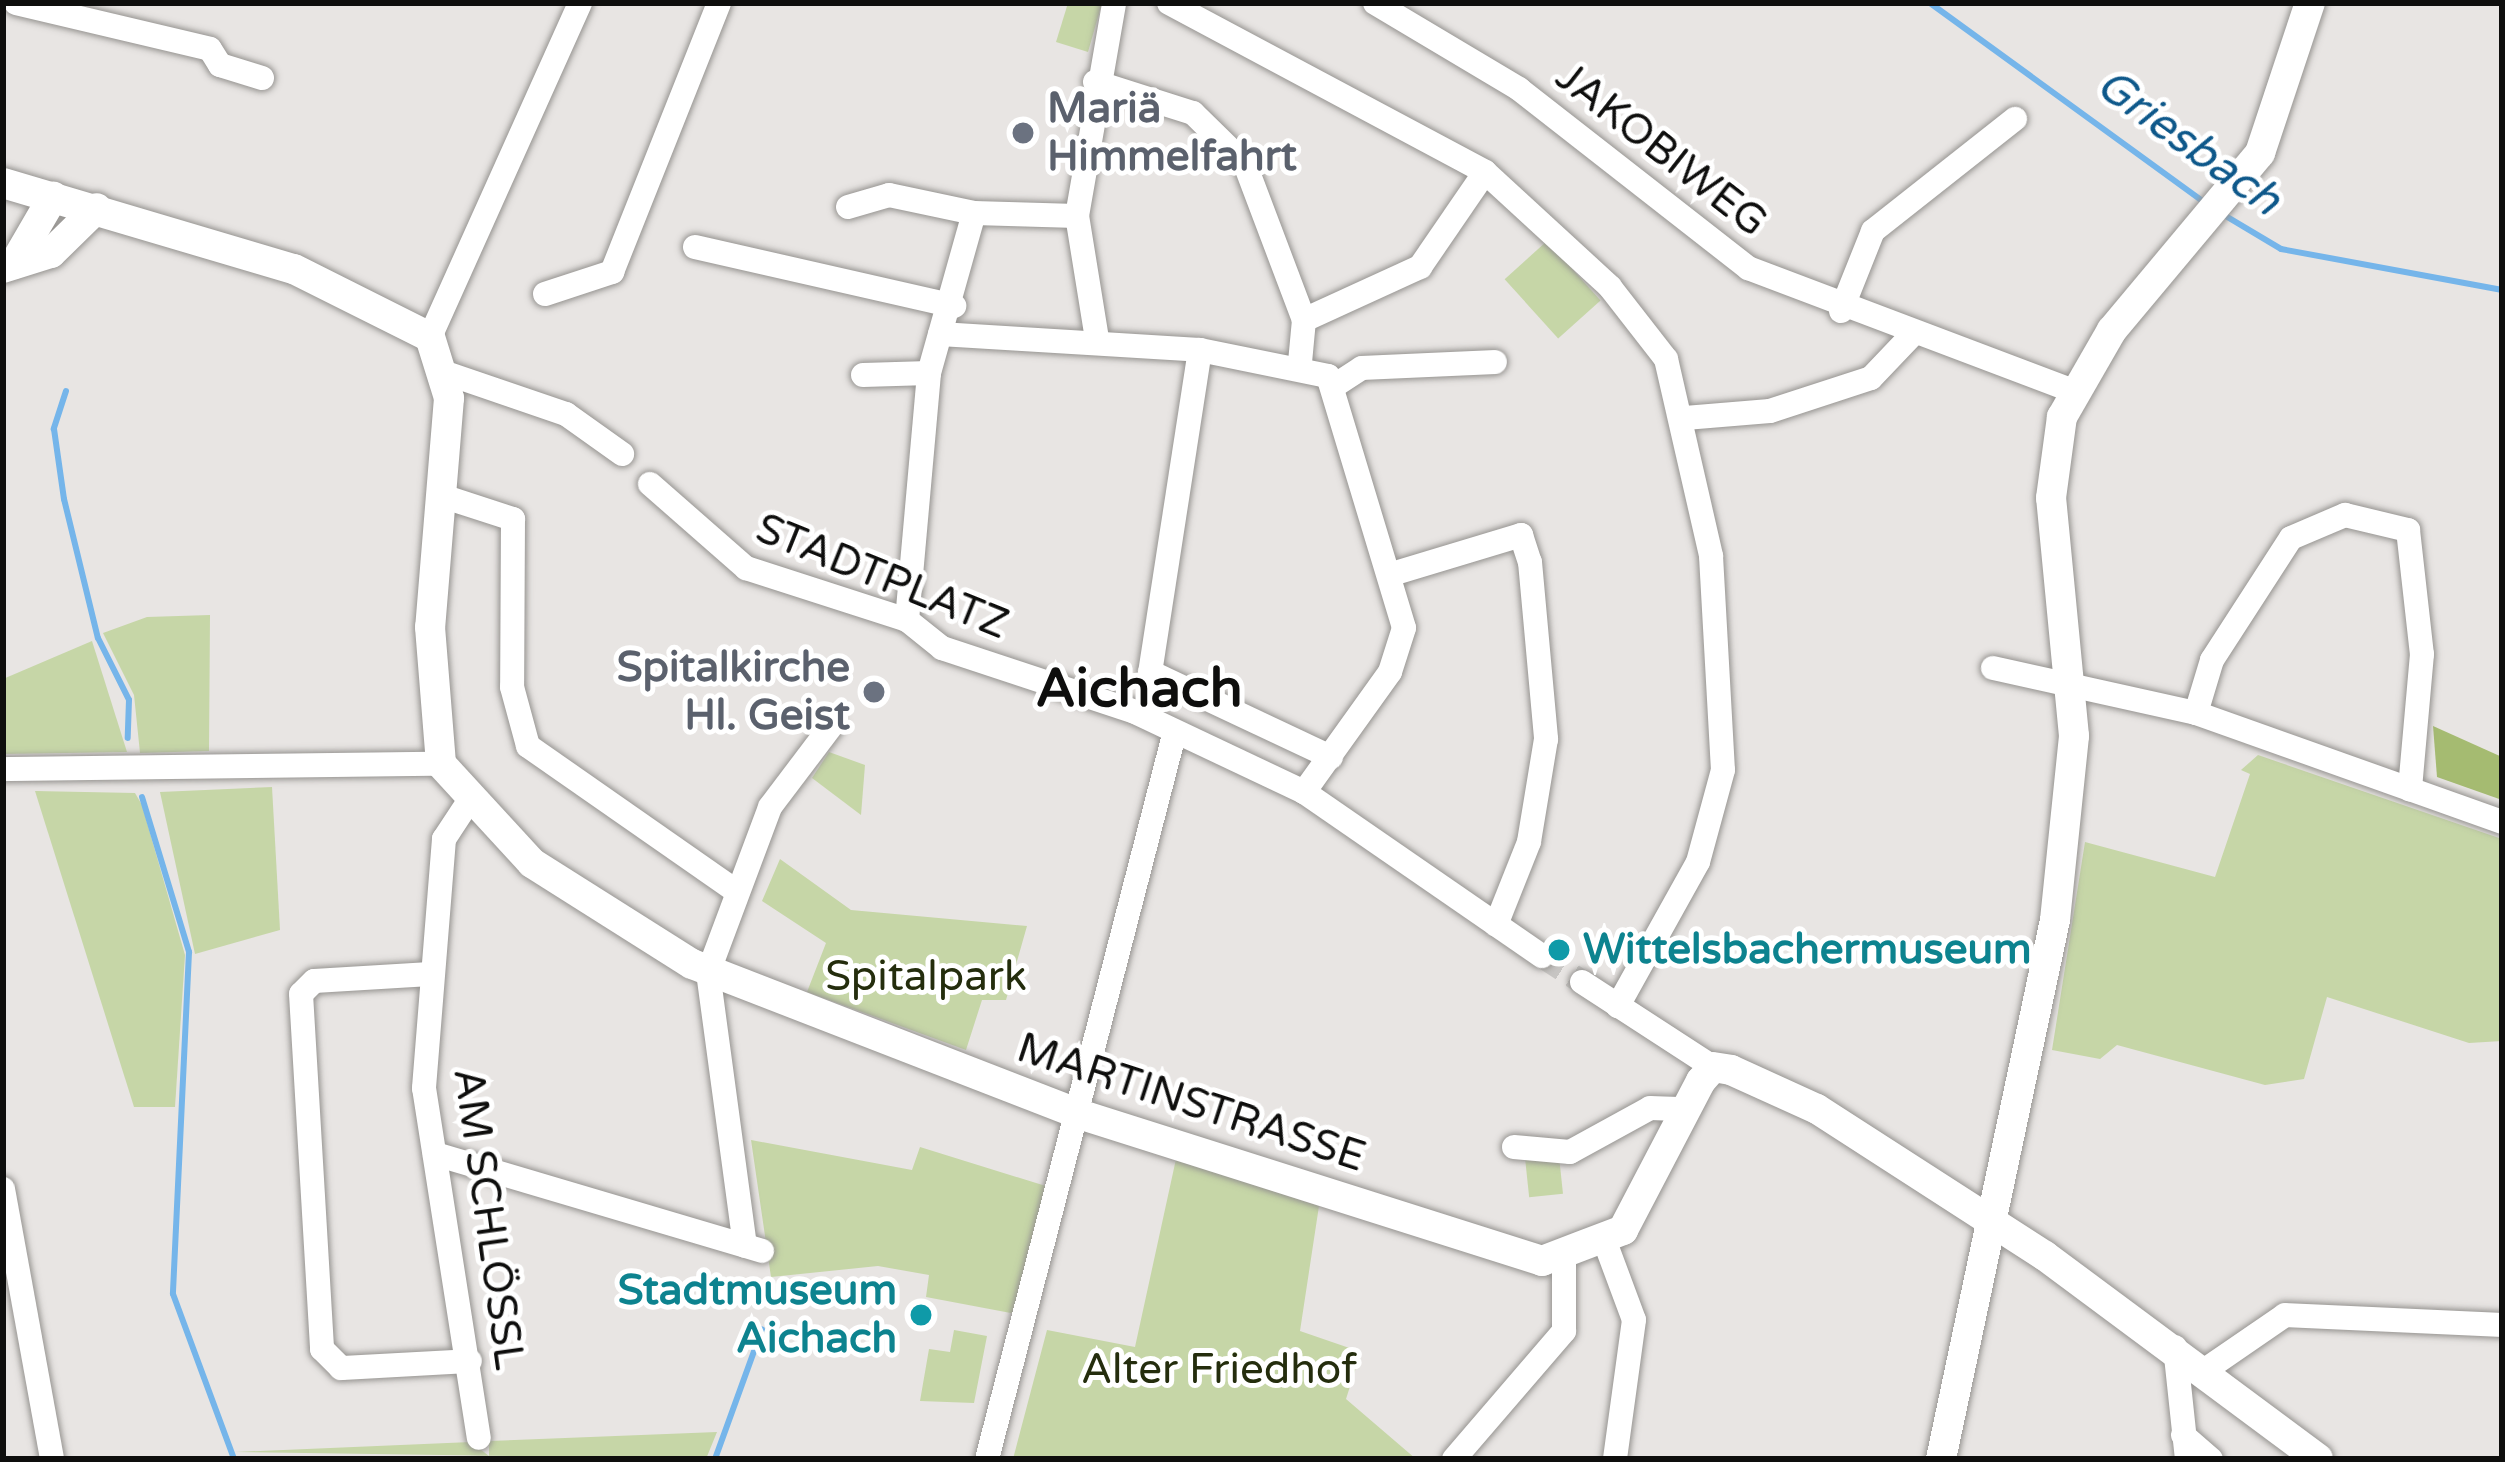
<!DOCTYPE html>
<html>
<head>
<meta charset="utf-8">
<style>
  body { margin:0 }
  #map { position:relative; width:2505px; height:1462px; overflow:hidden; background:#e8e5e3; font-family:"Varela Round",sans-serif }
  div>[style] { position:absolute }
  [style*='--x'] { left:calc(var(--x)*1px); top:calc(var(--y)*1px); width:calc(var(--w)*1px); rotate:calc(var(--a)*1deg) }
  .green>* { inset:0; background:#c6d6a7; transform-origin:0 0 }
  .forest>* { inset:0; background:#a5bb71 }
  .stream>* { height:6px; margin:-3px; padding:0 3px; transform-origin:3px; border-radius:3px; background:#75b5ea }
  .minor-tunnel>* { height:24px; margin-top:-12px; transform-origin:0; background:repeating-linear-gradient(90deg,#c7c5c3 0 24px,transparent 0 36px) }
  .roads { filter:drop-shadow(0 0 3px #969491) drop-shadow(0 0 3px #969491) }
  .minor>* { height:24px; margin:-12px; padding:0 12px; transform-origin:12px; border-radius:12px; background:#fff }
  .major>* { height:30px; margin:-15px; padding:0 15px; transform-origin:15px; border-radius:15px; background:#fff }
  .dots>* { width:33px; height:33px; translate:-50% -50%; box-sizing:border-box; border:6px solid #fff; border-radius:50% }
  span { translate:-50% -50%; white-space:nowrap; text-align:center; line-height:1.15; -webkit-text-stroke:10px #fff; paint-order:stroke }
  .worship-label { font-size:42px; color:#5b616d; font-weight:700 }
  .left { translate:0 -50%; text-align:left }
  .right { translate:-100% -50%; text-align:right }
  .street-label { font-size:42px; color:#0e0e0d }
  .culture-label { font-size:42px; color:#0d838f; font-weight:700 }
  .park-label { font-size:42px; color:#242d0d }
  .water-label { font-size:45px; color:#0e588a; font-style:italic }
  .district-label { font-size:54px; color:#0e0e0d; font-weight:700 }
  .frame { position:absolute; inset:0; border:6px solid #0e0e0d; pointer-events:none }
</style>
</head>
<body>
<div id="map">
  <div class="green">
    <i style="clip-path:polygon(1068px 3px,1102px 3px,1088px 52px,1056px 42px)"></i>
    <i style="left:1547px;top:241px;width:80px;height:57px;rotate:48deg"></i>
    <i style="clip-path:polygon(210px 615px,209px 751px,140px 753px,134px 695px,103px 633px,147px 617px)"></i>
    <i style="clip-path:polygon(92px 641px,127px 752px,3px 754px,3px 679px)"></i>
    <i style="clip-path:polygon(829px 752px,865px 765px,861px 815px,812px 778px)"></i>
    <i style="clip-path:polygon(2258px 755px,2502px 839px,2502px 1041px,2469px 1043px,2327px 997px,2304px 1079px,2265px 1085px,2117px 1045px,2100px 1059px,2052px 1050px,2085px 842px,2215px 877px,2250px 774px,2241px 770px)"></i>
    <i style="clip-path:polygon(272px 787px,280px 930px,195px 954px,160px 792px)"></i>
    <i style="clip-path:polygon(35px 791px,135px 793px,142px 805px,185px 955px,175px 1107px,134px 1107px)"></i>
    <i style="clip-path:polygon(780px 859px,851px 910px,1027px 926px,1006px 1000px,982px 1000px,966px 1050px,807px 992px,826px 943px,762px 901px)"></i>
    <i style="clip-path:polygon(751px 1140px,912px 1170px,920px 1147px,1049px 1187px,1016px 1314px,926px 1297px,929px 1275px,878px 1266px,771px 1277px)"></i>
    <i style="left:1559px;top:1156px;width:38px;height:34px;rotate:84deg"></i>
    <i style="clip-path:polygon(1176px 1159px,1319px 1206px,1300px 1331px,1361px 1352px,1346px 1399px,1416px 1459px,1013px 1459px,1047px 1330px,1135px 1347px)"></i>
    <i style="clip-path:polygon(954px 1330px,987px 1336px,974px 1403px,920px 1401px,929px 1349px,950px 1352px)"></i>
    <i style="clip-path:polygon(717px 1432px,706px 1459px,235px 1452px,471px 1442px,489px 1456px,489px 1441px)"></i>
  </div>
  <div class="forest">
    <i style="clip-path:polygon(2433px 726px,2502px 757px,2502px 800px,2437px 777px)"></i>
  </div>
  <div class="stream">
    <i style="--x:1930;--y:3;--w:337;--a:36"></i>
    <i style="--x:2219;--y:212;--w:72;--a:30.8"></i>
    <i style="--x:2281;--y:249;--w:225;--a:10.5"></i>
    <i style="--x:66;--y:391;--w:40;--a:108"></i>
    <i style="--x:54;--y:429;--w:71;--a:81.9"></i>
    <i style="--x:64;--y:499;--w:143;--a:76.3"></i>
    <i style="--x:98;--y:638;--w:69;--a:63.4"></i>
    <i style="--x:129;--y:700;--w:38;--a:92"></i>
    <i style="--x:142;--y:797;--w:162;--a:73.1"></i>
    <i style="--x:189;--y:952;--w:342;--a:92.7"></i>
    <i style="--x:173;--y:1294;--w:176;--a:69.7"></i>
    <i style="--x:715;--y:1459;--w:138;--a:-70.1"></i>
  </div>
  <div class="minor-tunnel">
    <i style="--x:1542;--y:956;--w:48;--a:33"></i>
  </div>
  <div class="roads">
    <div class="minor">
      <i style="--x:16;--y:3;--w:199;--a:13.3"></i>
      <i style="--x:210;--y:49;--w:19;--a:58"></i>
      <i style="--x:220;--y:65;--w:44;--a:17.2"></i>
      <i style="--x:1169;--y:3;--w:358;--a:28.1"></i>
      <i style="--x:1485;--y:172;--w:170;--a:42.6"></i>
      <i style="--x:1610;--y:287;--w:91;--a:52.1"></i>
      <i style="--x:1666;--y:359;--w:202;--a:77.1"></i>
      <i style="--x:1711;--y:556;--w:214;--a:86.8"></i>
      <i style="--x:1723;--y:770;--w:95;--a:105.2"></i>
      <i style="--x:1698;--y:862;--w:165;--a:119.1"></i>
      <i style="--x:1375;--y:3;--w:168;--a:30.8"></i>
      <i style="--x:1519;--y:89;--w:291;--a:38"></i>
      <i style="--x:1748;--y:268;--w:347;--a:20.7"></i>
      <i style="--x:1095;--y:82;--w:103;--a:17.6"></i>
      <i style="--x:1193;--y:113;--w:73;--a:44.4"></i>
      <i style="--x:1245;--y:164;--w:167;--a:69.3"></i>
      <i style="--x:1304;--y:320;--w:42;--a:95.4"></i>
      <i style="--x:848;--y:207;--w:43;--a:-16.3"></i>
      <i style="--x:889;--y:195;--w:87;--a:12"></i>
      <i style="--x:974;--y:213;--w:103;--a:1.7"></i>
      <i style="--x:695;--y:247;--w:266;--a:12.8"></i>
      <i style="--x:545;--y:294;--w:71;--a:-18.2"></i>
      <i style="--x:612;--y:272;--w:289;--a:-68.3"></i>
      <i style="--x:1841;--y:311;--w:86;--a:-68.2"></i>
      <i style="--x:1873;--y:231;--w:181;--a:-38.3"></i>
      <i style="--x:1304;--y:320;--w:128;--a:-24.6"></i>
      <i style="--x:1420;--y:267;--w:115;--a:-55.6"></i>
      <i style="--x:940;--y:334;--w:260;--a:3.5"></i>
      <i style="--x:1200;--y:350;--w:131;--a:11.5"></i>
      <i style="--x:1328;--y:376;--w:263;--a:73.2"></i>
      <i style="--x:1404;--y:628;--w:46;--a:107.7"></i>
      <i style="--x:1390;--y:672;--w:148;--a:125.6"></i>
      <i style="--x:430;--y:337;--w:366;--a:-65.8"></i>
      <i style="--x:1097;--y:339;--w:125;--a:-99.2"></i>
      <i style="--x:1077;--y:216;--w:216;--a:-80.1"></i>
      <i style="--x:1200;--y:350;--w:326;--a:98.8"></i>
      <i style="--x:1150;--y:672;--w:200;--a:25.2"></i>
      <i style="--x:446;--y:373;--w:127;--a:18.9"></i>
      <i style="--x:566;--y:414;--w:69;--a:35.5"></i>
      <i style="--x:863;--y:375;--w:66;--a:-1.7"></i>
      <i style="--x:1334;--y:386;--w:33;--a:-33"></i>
      <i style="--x:1362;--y:368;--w:133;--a:-2.6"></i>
      <i style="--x:1685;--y:418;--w:85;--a:-4.7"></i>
      <i style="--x:1770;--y:411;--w:106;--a:-18.1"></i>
      <i style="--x:1871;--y:378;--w:57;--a:-46.4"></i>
      <i style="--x:650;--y:484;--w:128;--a:41.2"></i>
      <i style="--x:746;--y:568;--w:169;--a:17.9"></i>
      <i style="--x:907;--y:620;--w:45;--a:38.7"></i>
      <i style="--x:942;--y:648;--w:203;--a:18.3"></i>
      <i style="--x:1135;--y:712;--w:187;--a:25.3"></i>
      <i style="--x:1304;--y:792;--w:289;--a:34.6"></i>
      <i style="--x:439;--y:495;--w:78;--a:18"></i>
      <i style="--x:513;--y:519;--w:168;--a:90.3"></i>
      <i style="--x:512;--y:687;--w:61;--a:74.8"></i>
      <i style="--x:528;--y:746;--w:255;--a:34.9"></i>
      <i style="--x:1392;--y:574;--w:135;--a:-16.8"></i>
      <i style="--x:1521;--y:535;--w:28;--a:72"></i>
      <i style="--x:1530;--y:562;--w:178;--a:84.8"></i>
      <i style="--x:1546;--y:739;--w:104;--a:99.4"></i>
      <i style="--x:1529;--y:842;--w:89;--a:111.7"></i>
      <i style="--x:907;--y:620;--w:248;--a:-84.9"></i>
      <i style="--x:929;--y:373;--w:166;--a:-74.3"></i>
      <i style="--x:1993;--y:668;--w:208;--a:12.5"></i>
      <i style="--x:2196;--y:713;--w:325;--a:19.6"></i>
      <i style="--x:2196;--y:713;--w:55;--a:-73.2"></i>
      <i style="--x:2212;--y:660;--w:145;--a:-57.1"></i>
      <i style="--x:2291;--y:538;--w:59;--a:-23.1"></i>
      <i style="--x:2345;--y:515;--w:65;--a:13.4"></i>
      <i style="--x:2408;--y:530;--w:125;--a:83.6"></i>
      <i style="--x:2422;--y:654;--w:136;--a:95.1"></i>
      <i style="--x:3;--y:769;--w:438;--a:-0.7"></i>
      <i style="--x:467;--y:804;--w:42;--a:123.3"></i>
      <i style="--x:444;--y:839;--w:250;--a:94.6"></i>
      <i style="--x:424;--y:1088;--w:354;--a:81.1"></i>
      <i style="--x:430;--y:974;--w:116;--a:176.5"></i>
      <i style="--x:314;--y:981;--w:18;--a:135"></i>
      <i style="--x:301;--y:994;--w:356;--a:86.6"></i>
      <i style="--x:322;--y:1349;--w:27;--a:45"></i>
      <i style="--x:341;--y:1368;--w:129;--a:-3.1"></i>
      <i style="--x:1582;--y:982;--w:156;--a:33"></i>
      <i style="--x:1514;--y:1147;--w:56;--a:5.1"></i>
      <i style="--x:1570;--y:1152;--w:91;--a:-28.8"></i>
      <i style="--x:1650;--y:1108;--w:36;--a:2"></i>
      <i style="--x:435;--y:1154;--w:341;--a:16.5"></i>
      <i style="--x:3;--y:1189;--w:274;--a:79.7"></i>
      <i style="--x:1605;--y:1242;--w:83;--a:69.6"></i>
      <i style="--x:1634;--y:1320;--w:140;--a:97.8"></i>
      <i style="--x:745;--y:1246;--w:275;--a:-97.7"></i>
      <i style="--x:708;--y:973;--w:177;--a:-69.5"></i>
      <i style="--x:770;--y:807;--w:103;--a:-52.9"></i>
      <i style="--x:2175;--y:1347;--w:113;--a:83.9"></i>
      <i style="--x:2208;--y:1368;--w:93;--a:-34.5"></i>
      <i style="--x:2285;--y:1315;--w:217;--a:2.6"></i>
      <i style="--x:2183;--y:1435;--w:37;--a:41"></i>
      <i style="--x:987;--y:1459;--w:744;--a:-75.52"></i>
      <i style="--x:1454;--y:1459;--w:169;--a:-49.3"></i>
      <i style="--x:1564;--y:1331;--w:72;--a:-90"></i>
    </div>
    <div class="major">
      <i style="--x:3;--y:183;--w:303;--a:16.5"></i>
      <i style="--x:294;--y:269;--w:152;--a:26.6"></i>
      <i style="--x:430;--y:337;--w:64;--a:72.7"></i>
      <i style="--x:449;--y:398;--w:230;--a:94.7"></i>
      <i style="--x:430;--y:627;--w:137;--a:85.4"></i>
      <i style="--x:441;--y:764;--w:134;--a:47.4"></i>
      <i style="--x:532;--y:863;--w:189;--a:32.3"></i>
      <i style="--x:692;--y:964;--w:418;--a:21.2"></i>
      <i style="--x:1082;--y:1115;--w:483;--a:17.6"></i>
      <i style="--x:1542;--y:1261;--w:87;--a:-20.9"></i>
      <i style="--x:1623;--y:1230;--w:168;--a:-62.4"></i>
      <i style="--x:1701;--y:1081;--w:18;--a:-49"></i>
      <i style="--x:1713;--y:1067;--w:18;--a:9"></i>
      <i style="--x:1731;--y:1070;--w:94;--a:24.4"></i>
      <i style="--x:1817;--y:1109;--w:271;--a:32.8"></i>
      <i style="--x:2045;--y:1256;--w:340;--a:36.6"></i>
      <i style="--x:14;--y:264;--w:78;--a:-59.8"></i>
      <i style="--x:3;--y:268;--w:50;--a:-17.4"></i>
      <i style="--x:51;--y:253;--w:64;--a:-44.4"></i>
      <i style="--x:1941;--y:1459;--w:551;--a:-78.06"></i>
      <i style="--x:2055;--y:920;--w:185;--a:-84.1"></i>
      <i style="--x:2074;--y:736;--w:239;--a:-95.5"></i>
      <i style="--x:2051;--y:498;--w:82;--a:-82.3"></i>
      <i style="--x:2062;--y:417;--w:100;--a:-60.1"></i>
      <i style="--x:2112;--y:330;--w:231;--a:-50.1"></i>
      <i style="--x:2260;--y:153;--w:158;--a:-71.6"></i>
    </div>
  </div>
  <div class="dots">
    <i style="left:1023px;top:133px;background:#6b7280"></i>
    <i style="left:874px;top:692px;background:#6b7280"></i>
    <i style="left:1559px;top:950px;background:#0f9aa8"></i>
    <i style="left:921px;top:1315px;background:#0f9aa8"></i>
  </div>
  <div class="worship-label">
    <span class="left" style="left:1047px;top:133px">Mariä<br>Himmelfahrt</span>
    <span class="right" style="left:850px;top:692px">Spitalkirche<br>Hl. Geist</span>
  </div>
  <div class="street-label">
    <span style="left:1661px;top:150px;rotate:38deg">JAKOBIWEG</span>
    <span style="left:882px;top:577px;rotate:22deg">STADTPLATZ</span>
    <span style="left:1191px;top:1103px;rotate:18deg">MARTINSTRASSE</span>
    <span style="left:488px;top:1219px;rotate:82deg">AM SCHLÖSSL</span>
  </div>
  <div class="culture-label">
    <span class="left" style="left:1583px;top:950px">Wittelsbachermuseum</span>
    <span class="right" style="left:897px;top:1315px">Stadtmuseum<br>Aichach</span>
  </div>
  <div class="park-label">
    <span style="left:926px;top:977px">Spitalpark</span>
    <span style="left:1219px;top:1370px">Alter Friedhof</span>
  </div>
  <div class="water-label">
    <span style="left:2188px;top:143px;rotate:36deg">Griesbach</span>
  </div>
  <div class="district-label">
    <span style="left:1139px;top:689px">Aichach</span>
  </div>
  <div class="frame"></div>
</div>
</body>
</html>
